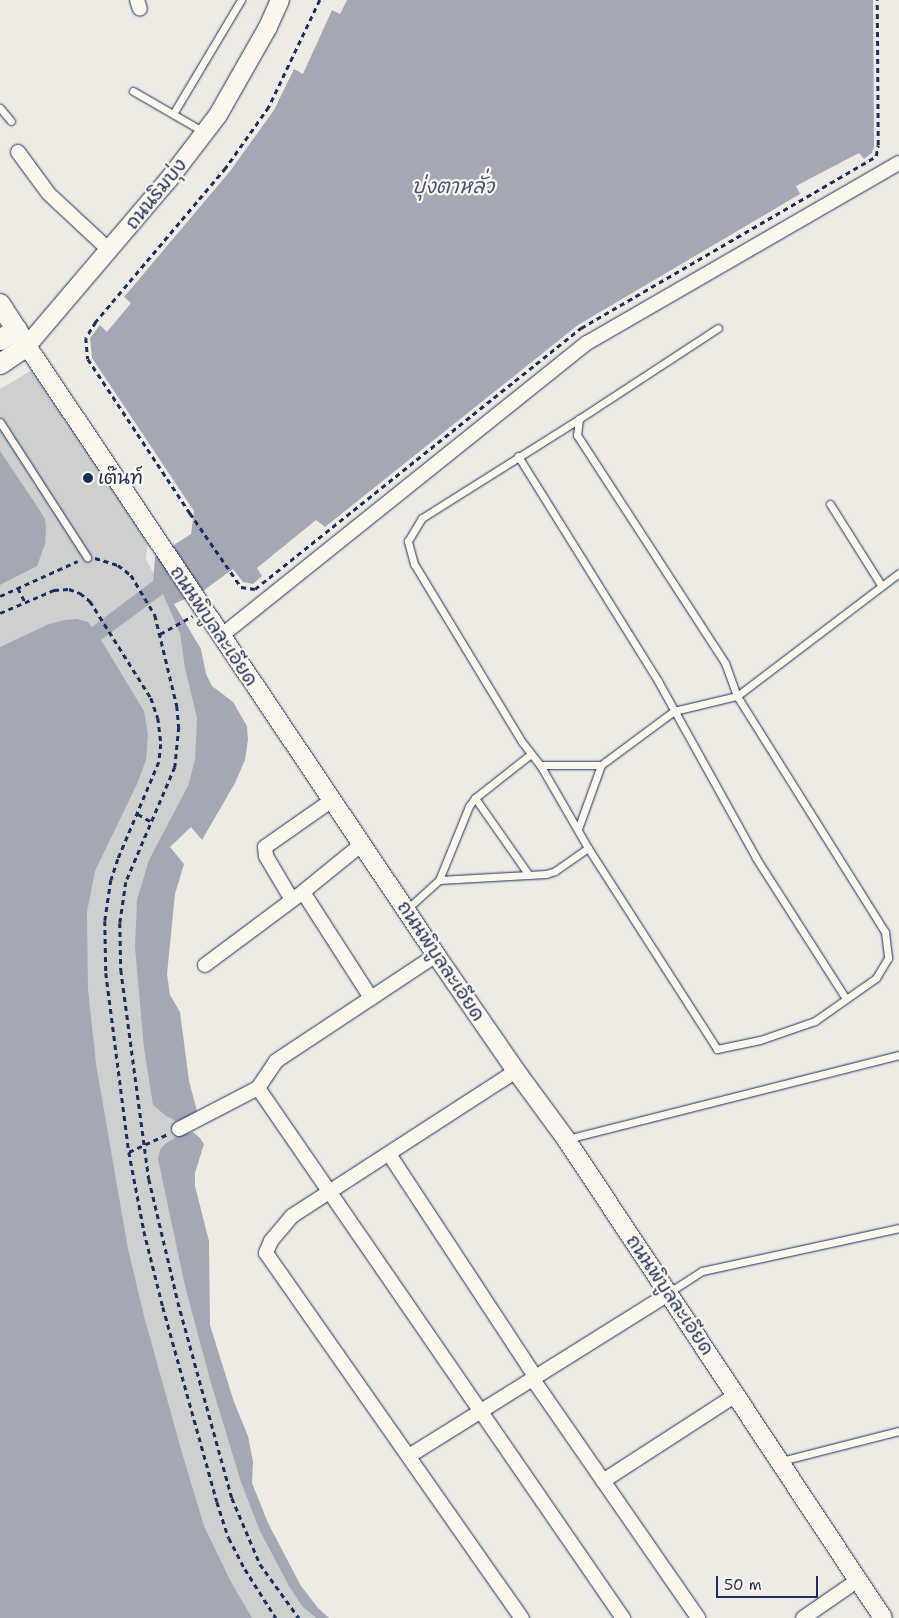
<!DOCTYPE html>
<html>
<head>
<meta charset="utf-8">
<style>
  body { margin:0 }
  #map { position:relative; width:899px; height:1618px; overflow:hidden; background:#eeebe4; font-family:"Shantell Sans","Playpen Sans Thai",sans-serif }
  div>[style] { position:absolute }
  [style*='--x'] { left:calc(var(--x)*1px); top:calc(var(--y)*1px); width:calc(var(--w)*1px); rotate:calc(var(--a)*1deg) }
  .green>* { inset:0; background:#cecfcf }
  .water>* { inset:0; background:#a3a8b4 }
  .path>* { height:2.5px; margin-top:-1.25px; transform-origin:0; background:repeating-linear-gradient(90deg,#1b2f5e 0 5px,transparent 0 9px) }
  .roads { filter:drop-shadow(0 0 1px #1b2f5e) drop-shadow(0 0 1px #1b2f5e) }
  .service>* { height:7px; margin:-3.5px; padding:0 3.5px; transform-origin:3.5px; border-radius:3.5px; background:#fbf7ec }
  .minor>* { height:14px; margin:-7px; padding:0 7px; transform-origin:7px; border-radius:7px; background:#fbf7ec }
  .tertiary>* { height:18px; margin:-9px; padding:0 9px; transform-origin:9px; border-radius:9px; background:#fbf7ec }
  .secondary>* { height:20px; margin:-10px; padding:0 10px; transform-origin:10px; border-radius:10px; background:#fbf7ec }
  .dots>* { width:14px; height:14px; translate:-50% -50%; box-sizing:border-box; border:2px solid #fbf7ec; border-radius:50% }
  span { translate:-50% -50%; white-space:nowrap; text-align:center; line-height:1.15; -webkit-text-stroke:4.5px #fbf7ec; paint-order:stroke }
  .street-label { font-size:19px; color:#1b2f5e }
  .poi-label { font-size:19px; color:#1b2f5e }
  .left { translate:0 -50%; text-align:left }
  .water-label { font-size:20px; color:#445378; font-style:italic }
  .scale { position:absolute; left:716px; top:1576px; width:102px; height:22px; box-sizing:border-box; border:2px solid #1b2f5e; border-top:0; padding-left:6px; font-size:15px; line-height:18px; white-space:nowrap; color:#1b2f5e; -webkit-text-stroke:4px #fbf7ec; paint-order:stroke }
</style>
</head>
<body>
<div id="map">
  <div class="green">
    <i style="clip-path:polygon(32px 370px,148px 541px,146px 559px,178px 619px,202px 715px,200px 756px,145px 897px,185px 1139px,165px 1154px,247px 1485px,305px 1599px,324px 1618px,0 1618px,0 389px)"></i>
  </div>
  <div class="water">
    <i style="clip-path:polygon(347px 0,873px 0,874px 146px,872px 153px,864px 159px,859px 153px,796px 186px,800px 194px,578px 325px,325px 527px,316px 520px,257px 568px,262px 576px,253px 584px,243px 582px,233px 569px,203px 591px,174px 604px,201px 649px,206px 674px,212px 686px,233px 702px,247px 726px,248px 739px,245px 760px,235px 783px,202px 840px,191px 827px,170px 847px,184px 864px,175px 894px,167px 974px,170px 995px,180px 1012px,189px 1081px,197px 1111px,190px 1117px,176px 1121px,166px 1116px,153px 1105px,144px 1048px,135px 947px,137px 900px,149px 860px,188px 786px,195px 760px,197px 718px,185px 668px,180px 633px,163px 594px,101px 640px,144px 711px,148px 734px,146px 760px,137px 784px,95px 871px,87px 912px,88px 989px,96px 1064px,128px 1249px,144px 1316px,182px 1453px,204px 1526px,231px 1582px,252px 1618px,0 1618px,0 647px,49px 624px,65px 620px,77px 619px,88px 622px,92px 627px,153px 581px,155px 557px,191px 534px,194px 511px,92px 358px,90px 338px,100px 325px,107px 332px,131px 303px,124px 297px,231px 170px,274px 110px,294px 69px,303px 74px,332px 10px,340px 14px)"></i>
    <i style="clip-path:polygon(0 451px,35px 503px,45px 519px,46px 528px,45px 544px,37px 566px,0 585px)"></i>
    <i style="clip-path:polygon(193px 1132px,200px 1138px,204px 1144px,195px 1173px,195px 1186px,209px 1241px,210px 1325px,234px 1402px,248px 1436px,253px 1462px,252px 1483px,268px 1523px,301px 1586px,318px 1608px,329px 1618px,316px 1618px,302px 1606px,289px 1586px,260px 1531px,241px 1482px,211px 1383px,185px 1286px,158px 1159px,160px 1150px,165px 1144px,178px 1136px)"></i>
  </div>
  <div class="path">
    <i style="--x:320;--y:0;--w:119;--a:115.5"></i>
    <i style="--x:269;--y:107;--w:75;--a:125.2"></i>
    <i style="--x:226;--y:168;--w:202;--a:130.2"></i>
    <i style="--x:96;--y:322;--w:19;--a:122"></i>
    <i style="--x:86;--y:338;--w:21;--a:85"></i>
    <i style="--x:88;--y:359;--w:185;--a:56.5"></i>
    <i style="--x:190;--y:513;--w:90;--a:55.4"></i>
    <i style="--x:241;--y:587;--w:14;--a:8"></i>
    <i style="--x:255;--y:589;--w:418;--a:-38.7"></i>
    <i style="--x:581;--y:328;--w:341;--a:-30.2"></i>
    <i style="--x:876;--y:156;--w:11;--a:-80"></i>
    <i style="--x:878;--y:145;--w:145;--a:-90.4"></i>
    <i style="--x:95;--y:558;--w:24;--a:17"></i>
    <i style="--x:118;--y:565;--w:16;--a:38"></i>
    <i style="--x:131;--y:575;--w:47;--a:59"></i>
    <i style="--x:155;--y:615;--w:94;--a:76.4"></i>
    <i style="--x:177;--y:706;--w:21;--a:85"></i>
    <i style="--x:179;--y:727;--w:40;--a:95.7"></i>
    <i style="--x:175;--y:767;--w:125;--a:113.1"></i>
    <i style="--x:126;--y:882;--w:41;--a:98.3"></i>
    <i style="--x:120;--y:923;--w:47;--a:88.8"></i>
    <i style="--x:121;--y:970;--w:211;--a:82.4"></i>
    <i style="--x:149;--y:1179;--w:126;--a:76.7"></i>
    <i style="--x:178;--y:1302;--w:203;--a:74.6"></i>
    <i style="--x:232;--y:1498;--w:72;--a:67"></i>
    <i style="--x:260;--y:1564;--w:67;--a:54.2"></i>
    <i style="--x:18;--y:588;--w:16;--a:63"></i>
    <i style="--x:0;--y:596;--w:85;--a:-24.2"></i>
    <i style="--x:0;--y:613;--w:59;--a:-23.1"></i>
    <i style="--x:54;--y:590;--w:15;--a:-4"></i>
    <i style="--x:69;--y:589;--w:12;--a:20"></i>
    <i style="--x:80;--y:593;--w:13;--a:39"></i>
    <i style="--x:90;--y:601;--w:115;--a:57.8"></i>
    <i style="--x:151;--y:698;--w:21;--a:71"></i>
    <i style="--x:158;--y:718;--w:26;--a:83"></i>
    <i style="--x:161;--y:744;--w:18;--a:96"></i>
    <i style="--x:159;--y:762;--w:105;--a:112.9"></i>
    <i style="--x:118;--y:859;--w:22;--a:108"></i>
    <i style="--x:111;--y:880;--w:41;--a:98.3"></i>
    <i style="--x:105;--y:921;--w:52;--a:88.9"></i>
    <i style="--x:106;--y:973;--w:180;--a:82.7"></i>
    <i style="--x:129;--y:1152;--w:80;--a:79.2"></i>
    <i style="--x:144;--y:1231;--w:78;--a:76"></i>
    <i style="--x:163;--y:1307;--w:202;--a:74.5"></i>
    <i style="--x:217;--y:1502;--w:38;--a:72"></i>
    <i style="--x:229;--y:1538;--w:35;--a:63"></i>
    <i style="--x:245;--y:1569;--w:58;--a:57.7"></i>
    <i style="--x:160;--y:634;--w:37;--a:-29"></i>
    <i style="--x:138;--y:814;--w:16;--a:30"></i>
    <i style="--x:129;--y:1152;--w:43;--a:-24.8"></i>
  </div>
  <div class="roads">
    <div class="service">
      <i style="--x:133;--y:91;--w:82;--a:30"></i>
      <i style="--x:0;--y:108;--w:17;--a:50"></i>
      <i style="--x:173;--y:114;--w:133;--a:-59.2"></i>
      <i style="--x:579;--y:419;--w:16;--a:97"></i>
      <i style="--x:577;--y:435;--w:272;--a:57"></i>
      <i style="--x:725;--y:663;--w:35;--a:70"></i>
      <i style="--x:737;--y:696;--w:279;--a:57.9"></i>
      <i style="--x:885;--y:932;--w:26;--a:83"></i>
      <i style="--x:888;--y:958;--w:23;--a:121"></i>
      <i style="--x:876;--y:978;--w:75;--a:144.8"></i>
      <i style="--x:815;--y:1021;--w:58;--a:160.9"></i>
      <i style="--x:760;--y:1040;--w:44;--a:168.2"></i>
      <i style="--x:717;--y:1049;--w:239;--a:-122.7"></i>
      <i style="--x:588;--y:848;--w:96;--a:-120"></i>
      <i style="--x:540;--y:765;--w:29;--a:-128"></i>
      <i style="--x:522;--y:742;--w:208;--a:-121.2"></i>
      <i style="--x:414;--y:564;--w:24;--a:-105"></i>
      <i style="--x:408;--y:541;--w:27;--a:-59"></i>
      <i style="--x:422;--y:518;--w:186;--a:-32.2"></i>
      <i style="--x:579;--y:419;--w:166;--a:-33.2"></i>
      <i style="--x:0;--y:422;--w:161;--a:57.2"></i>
      <i style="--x:518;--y:456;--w:265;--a:58.1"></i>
      <i style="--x:658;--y:681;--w:202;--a:61"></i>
      <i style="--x:756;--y:858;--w:167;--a:57.4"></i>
      <i style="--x:830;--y:504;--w:96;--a:57.8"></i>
      <i style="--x:540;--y:765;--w:61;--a:0"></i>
      <i style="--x:601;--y:765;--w:91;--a:-36.5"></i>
      <i style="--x:674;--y:711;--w:65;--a:-13.4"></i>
      <i style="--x:737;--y:696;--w:203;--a:-37.2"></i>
      <i style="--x:475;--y:798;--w:94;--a:55"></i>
      <i style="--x:578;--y:829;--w:68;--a:-70.2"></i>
      <i style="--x:439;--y:880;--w:107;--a:-3.2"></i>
      <i style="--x:546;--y:874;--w:9;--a:-18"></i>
      <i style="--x:555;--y:871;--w:40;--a:-34.9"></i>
      <i style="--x:407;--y:909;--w:43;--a:-42.2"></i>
      <i style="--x:439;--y:880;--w:80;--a:-67.9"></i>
      <i style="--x:469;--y:806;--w:10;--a:-53"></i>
      <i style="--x:475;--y:798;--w:71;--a:-38.2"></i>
      <i style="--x:567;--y:1139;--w:342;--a:-14.2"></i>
      <i style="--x:668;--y:1293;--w:40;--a:-32.9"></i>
      <i style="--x:702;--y:1271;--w:202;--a:-12.3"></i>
      <i style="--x:781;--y:1461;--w:122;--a:-14.3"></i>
    </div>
    <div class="minor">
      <i style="--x:137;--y:0;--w:9;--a:72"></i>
      <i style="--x:18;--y:152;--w:52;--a:53.6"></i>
      <i style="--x:49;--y:194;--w:82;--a:43"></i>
      <i style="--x:221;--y:636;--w:469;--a:-38.7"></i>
      <i style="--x:587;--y:343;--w:360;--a:-30"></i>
      <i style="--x:362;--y:844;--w:76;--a:140.9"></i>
      <i style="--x:303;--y:892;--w:126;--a:57.3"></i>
      <i style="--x:292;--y:900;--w:51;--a:-120.6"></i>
      <i style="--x:266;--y:856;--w:9;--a:-96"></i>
      <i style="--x:265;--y:847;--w:82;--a:-35"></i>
      <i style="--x:205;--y:965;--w:117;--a:-36.7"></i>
      <i style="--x:516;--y:1071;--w:267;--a:147.1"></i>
      <i style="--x:292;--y:1216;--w:33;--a:130"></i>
      <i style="--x:271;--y:1241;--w:13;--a:113"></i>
      <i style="--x:266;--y:1253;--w:446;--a:55"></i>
      <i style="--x:258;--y:1088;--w:644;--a:55.45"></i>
      <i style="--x:179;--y:1129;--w:89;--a:-27.4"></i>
      <i style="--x:258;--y:1088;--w:32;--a:-56"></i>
      <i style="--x:276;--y:1061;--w:192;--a:-33.5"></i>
      <i style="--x:389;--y:1154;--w:266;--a:56.7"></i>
      <i style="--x:532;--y:1378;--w:292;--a:55.3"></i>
      <i style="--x:409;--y:1456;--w:305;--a:-32"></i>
      <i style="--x:603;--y:1481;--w:158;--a:-32.9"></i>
      <i style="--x:803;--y:1618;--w:67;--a:-34.6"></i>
    </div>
    <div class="tertiary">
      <i style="--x:280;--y:0;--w:30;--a:114"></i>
      <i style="--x:268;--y:27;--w:101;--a:119.6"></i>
      <i style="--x:218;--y:115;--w:81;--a:127.4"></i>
      <i style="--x:169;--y:179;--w:219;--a:130.4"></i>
      <i style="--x:27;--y:346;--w:734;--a:56.11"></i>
      <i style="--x:436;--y:955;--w:141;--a:55.4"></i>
      <i style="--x:516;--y:1071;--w:84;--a:53.7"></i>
      <i style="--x:566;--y:1139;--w:574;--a:56.5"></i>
    </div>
    <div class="secondary">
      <i style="--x:0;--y:304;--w:50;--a:57.3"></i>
      <i style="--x:27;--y:346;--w:32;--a:146"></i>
      <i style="--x:0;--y:340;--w:20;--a:-33"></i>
    </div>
  </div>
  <div class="dots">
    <i style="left:88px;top:478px;background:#1b2f5e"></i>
  </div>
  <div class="street-label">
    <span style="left:156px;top:194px;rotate:-51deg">ถนนริมบุ่ง</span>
    <span style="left:214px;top:626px;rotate:56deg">ถนนพิบูลละเอียด</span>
    <span style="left:441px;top:961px;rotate:56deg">ถนนพิบูลละเอียด</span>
    <span style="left:670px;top:1295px;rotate:56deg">ถนนพิบูลละเอียด</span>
  </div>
  <div class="poi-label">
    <span class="left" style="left:98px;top:478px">เต๊นท์</span>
  </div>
  <div class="water-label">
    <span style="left:453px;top:186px">บุ่งตาหลั่ว</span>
  </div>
  <div class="scale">50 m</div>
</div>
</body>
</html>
